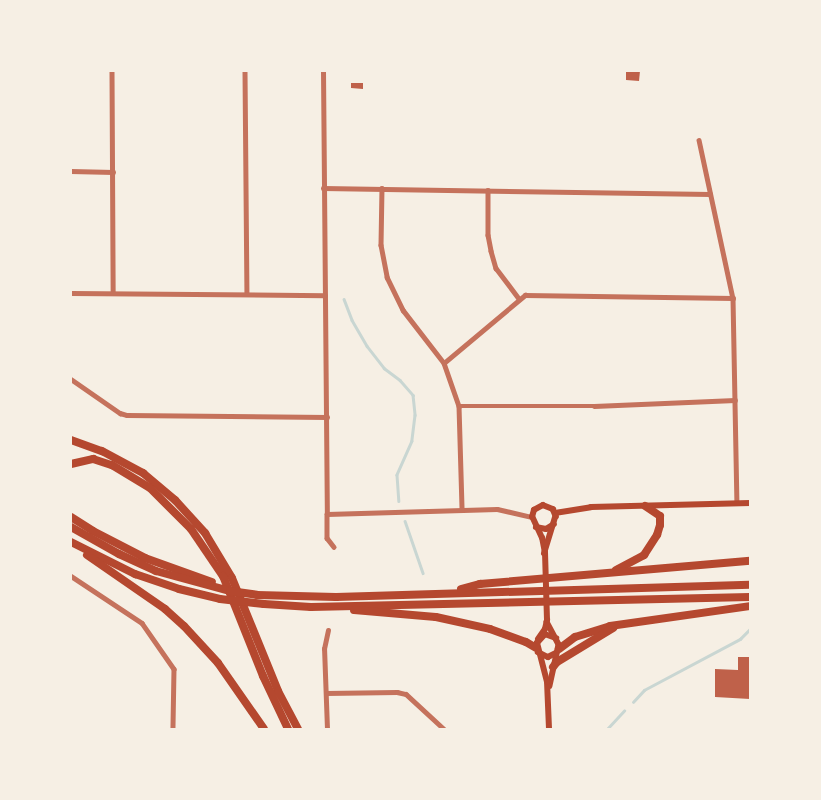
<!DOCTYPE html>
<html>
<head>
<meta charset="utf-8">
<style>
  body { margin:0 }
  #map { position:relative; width:821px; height:800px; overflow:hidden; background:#f6efe4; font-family:"PT Sans Narrow",sans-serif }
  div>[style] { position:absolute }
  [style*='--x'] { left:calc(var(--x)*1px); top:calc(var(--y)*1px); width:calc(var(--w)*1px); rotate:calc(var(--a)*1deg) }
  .stream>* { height:2.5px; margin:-1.25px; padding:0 1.25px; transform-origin:1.25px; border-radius:1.25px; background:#c9d6d2 }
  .building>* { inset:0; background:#bf614a }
  .minor>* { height:4.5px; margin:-2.25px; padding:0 2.25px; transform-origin:2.25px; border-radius:2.25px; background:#c5725c }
  .tertiary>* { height:5px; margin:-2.5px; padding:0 2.5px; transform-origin:2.5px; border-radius:2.5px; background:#c5725c }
  .secondary>* { height:5.5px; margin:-2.75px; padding:0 2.75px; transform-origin:2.75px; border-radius:2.75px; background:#b5482f }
  .motorway>* { height:8px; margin:-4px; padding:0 4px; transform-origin:4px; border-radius:4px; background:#b5482f }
  span { translate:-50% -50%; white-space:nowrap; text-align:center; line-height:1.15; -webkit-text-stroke:4px #f6efe4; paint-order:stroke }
  .frame { position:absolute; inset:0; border:72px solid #f6efe4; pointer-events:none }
</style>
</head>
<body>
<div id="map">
  <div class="stream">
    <i style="--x:344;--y:299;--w:22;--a:69"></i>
    <i style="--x:352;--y:320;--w:30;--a:60"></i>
    <i style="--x:367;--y:346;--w:28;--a:52"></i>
    <i style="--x:384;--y:368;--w:20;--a:37"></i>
    <i style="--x:400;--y:380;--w:20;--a:49"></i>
    <i style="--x:413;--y:395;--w:20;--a:84"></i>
    <i style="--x:415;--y:415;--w:26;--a:97"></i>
    <i style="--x:412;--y:441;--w:37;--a:114"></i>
    <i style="--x:397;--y:475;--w:26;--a:86"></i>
    <i style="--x:405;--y:521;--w:55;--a:70.9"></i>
    <i style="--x:633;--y:702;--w:16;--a:-47"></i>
    <i style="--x:644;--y:690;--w:109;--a:-28"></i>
    <i style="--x:740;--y:639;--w:14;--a:-45"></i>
    <i style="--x:607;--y:729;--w:25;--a:-47"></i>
  </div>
  <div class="building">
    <i style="clip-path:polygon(626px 71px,640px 71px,639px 81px,626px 80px)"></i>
    <i style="clip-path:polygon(351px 83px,363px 83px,363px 89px,351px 88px)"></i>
    <i style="clip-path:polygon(738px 657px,750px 657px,750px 699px,715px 697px,715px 669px,738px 670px)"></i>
  </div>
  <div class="minor">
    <i style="--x:112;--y:71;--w:222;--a:89.7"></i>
    <i style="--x:245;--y:71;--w:222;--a:89.5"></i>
    <i style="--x:699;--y:140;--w:162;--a:77.9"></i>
    <i style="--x:733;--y:298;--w:205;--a:88.9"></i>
    <i style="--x:71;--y:171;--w:42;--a:1.4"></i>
    <i style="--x:323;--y:188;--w:387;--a:0.9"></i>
    <i style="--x:382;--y:188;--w:57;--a:91"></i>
    <i style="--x:381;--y:245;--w:33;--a:79"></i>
    <i style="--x:387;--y:277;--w:37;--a:64"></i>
    <i style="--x:403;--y:310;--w:67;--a:52.3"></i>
    <i style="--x:444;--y:363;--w:46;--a:70.8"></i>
    <i style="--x:459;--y:406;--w:104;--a:88.3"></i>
    <i style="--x:488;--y:190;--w:45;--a:90"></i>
    <i style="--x:488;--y:235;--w:16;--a:79"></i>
    <i style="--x:491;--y:251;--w:18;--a:74"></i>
    <i style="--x:496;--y:268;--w:38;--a:53"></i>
    <i style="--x:444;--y:363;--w:106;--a:-40"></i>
    <i style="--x:525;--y:295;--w:208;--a:0.8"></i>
    <i style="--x:71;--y:379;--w:60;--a:34.8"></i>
    <i style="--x:120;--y:413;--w:7;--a:16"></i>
    <i style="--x:127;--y:415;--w:200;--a:0.6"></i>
    <i style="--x:459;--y:406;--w:135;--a:0"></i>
    <i style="--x:594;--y:406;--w:141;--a:-2.4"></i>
    <i style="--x:327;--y:514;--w:24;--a:90"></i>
    <i style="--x:327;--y:538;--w:11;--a:52"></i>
    <i style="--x:71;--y:576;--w:85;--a:33.5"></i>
    <i style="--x:142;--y:623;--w:56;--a:55.2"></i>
    <i style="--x:174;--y:669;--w:60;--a:91"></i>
    <i style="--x:326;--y:693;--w:71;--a:-0.8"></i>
    <i style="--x:397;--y:692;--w:9;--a:13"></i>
    <i style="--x:406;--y:694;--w:52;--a:42.6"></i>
    <i style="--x:327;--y:729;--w:80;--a:-92.1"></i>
    <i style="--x:324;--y:649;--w:19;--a:-78"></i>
  </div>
  <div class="tertiary">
    <i style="--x:323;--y:71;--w:443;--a:89.5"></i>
    <i style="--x:327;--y:514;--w:170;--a:-1.7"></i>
    <i style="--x:497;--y:509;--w:36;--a:13"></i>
    <i style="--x:71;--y:293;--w:254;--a:0.5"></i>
  </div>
  <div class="secondary">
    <i style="--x:555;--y:513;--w:36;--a:-9"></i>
    <i style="--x:591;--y:507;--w:159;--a:-1.4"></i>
    <i style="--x:536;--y:527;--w:10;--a:11"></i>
    <i style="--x:546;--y:529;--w:9;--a:-32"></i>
    <i style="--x:547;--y:622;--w:26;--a:62"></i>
    <i style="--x:559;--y:645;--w:42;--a:102.4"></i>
    <i style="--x:538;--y:639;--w:12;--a:-55"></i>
    <i style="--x:545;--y:629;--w:9;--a:-77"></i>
    <i style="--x:547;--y:620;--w:67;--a:-91.7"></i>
    <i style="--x:545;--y:553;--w:15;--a:-101"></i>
    <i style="--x:542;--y:538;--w:23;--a:-115"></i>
    <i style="--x:532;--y:517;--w:7;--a:-74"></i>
    <i style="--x:534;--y:510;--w:10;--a:-29"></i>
    <i style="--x:543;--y:505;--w:11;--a:22"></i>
    <i style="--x:553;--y:509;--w:8;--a:67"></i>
    <i style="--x:556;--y:516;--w:39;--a:107"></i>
    <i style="--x:538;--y:652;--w:11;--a:27"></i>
    <i style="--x:548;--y:657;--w:9;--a:-27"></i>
    <i style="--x:549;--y:729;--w:47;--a:-92.4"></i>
    <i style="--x:547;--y:682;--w:40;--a:-104.4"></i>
    <i style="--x:537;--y:643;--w:12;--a:-48"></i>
    <i style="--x:545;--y:634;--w:12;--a:20"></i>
  </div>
  <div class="motorway">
    <i style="--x:71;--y:440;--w:33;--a:20"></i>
    <i style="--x:102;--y:451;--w:47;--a:28.2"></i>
    <i style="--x:143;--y:473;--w:42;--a:40.2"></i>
    <i style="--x:175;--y:500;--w:45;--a:47.7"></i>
    <i style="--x:205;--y:533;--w:52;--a:59"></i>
    <i style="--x:232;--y:578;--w:122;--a:67.8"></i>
    <i style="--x:278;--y:691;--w:43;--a:62.2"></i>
    <i style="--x:71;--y:464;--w:23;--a:-13"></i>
    <i style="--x:93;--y:459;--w:20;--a:18"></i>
    <i style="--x:112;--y:465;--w:44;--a:31.2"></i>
    <i style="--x:150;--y:488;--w:58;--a:45"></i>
    <i style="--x:191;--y:529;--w:57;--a:55.8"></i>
    <i style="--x:223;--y:576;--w:108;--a:68.2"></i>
    <i style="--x:263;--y:676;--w:59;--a:64.7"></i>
    <i style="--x:71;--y:517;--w:26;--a:32"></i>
    <i style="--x:93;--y:531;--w:59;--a:27.4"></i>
    <i style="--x:145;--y:558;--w:71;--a:19.7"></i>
    <i style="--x:71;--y:527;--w:55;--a:29.4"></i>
    <i style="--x:119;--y:554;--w:41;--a:24.7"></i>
    <i style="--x:156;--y:571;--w:77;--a:15.1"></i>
    <i style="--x:230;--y:591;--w:27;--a:8"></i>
    <i style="--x:257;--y:595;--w:79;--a:1.5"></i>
    <i style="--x:336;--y:597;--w:414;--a:-1.7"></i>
    <i style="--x:71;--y:542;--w:72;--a:26.6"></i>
    <i style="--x:135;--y:574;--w:46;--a:18.8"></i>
    <i style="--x:179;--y:589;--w:42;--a:13.7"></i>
    <i style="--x:220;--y:599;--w:44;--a:6.5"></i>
    <i style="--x:264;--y:604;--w:47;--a:3.7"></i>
    <i style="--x:311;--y:607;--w:439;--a:-1.3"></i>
    <i style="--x:87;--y:555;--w:95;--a:34.7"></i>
    <i style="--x:165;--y:609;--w:25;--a:42"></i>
    <i style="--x:184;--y:626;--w:50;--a:47.4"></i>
    <i style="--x:218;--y:663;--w:80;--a:55.1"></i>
    <i style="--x:616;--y:570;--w:32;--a:-28"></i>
    <i style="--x:644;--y:555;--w:24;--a:-57"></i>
    <i style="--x:657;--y:535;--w:10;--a:-73"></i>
    <i style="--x:660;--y:525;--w:9;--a:-90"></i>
    <i style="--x:660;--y:516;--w:18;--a:-146"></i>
    <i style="--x:461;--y:589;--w:20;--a:-15"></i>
    <i style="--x:480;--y:584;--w:271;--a:-4.9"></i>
    <i style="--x:354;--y:610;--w:82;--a:4.9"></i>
    <i style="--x:436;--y:617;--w:55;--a:12.5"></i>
    <i style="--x:490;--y:629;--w:38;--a:20"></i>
    <i style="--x:526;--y:642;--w:12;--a:31"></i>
    <i style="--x:559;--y:649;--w:20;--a:-37"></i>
    <i style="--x:575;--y:637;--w:37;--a:-17"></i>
    <i style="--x:610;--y:626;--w:141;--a:-8.1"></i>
    <i style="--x:553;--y:667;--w:6;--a:-51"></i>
    <i style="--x:557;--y:662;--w:66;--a:-31.3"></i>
  </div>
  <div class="frame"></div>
</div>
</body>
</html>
